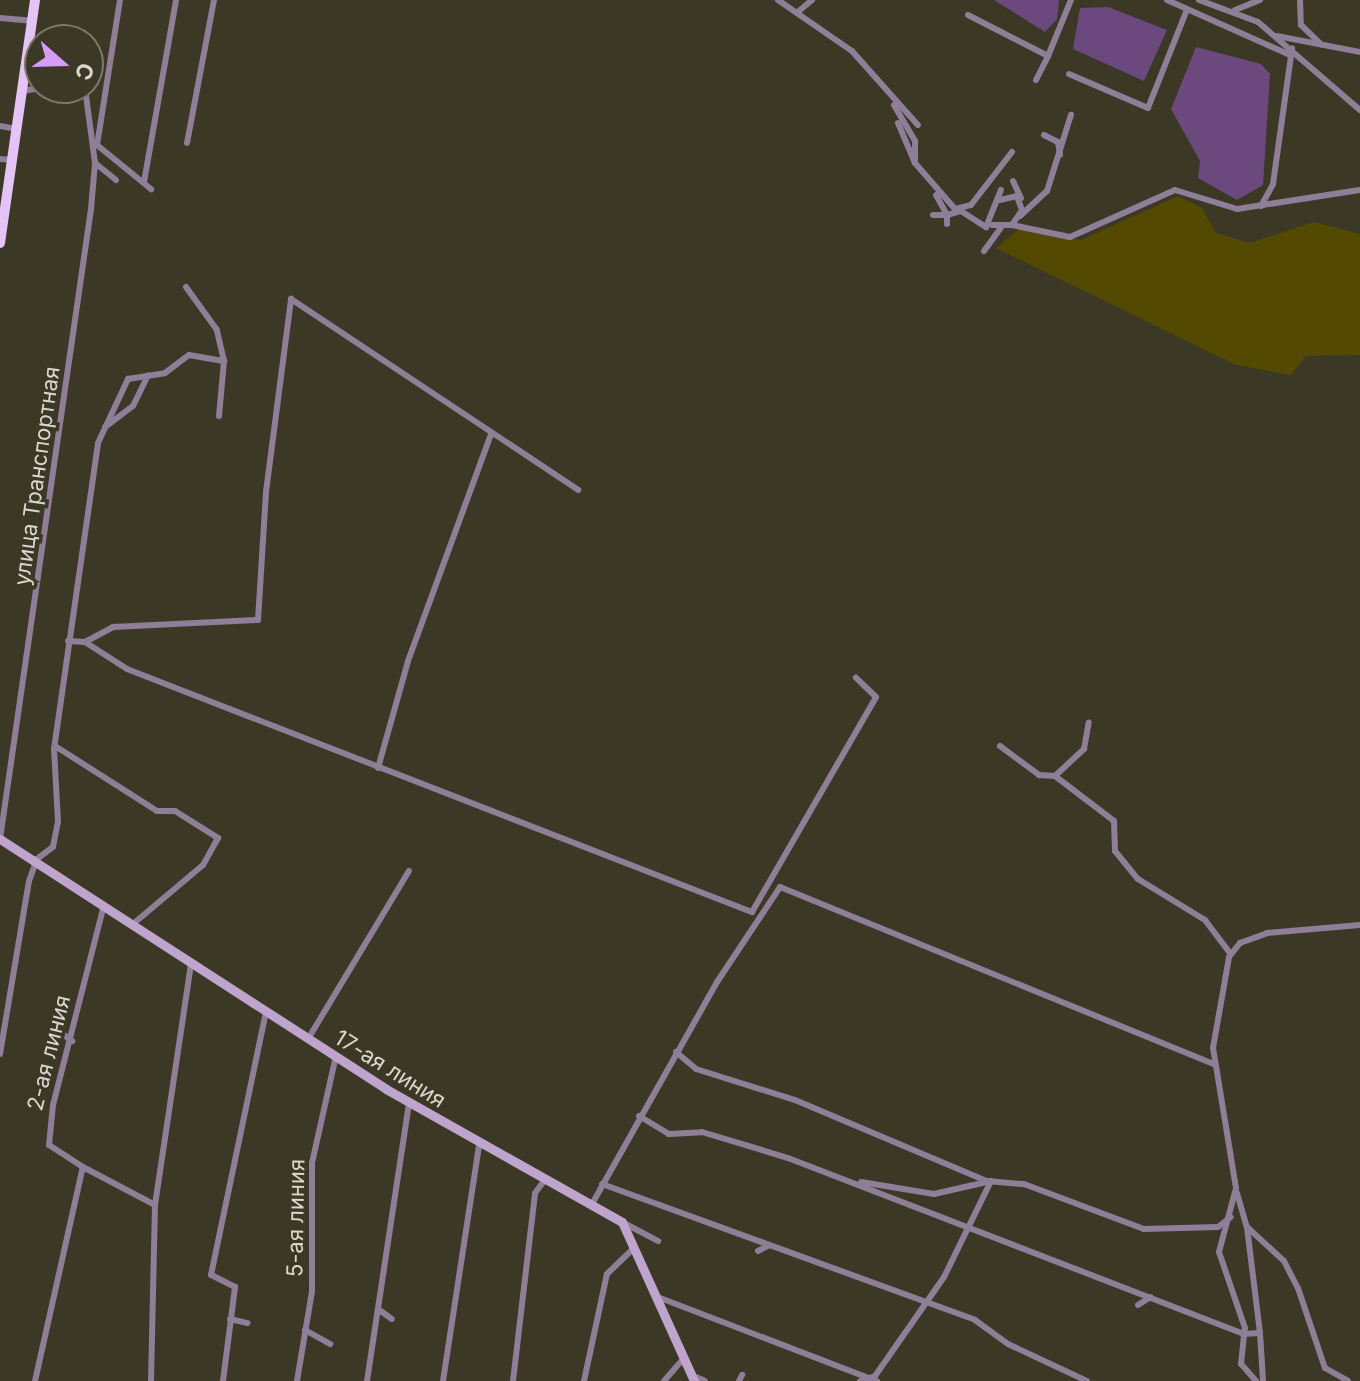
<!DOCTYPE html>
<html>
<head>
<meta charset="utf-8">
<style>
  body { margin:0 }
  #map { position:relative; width:1360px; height:1381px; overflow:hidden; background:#3b3826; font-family:Inter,sans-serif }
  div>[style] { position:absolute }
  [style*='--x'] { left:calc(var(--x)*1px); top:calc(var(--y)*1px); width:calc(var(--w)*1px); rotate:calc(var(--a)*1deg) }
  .green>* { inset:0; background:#534900 }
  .water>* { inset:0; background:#6b487e }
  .street>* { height:6px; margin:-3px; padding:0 3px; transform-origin:3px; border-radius:3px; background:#8e7e97 }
  .secondary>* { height:9px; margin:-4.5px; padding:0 4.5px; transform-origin:4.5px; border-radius:4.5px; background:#bfa5ce }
  .primary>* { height:10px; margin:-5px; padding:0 5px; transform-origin:5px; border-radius:5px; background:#e4c3f7 }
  span { translate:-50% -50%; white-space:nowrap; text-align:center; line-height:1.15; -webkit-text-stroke:7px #3b3826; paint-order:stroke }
  .street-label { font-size:22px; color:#d9d8cc }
  .north { position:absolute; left:24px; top:24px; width:80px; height:80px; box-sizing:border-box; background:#3b3826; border:2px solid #7a7868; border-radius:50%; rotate:110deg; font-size:22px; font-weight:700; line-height:32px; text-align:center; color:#d9d8cc }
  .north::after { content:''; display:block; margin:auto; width:28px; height:36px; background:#d79bf9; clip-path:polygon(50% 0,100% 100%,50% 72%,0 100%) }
</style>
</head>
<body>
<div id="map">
  <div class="green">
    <i style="clip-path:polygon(1178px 196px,1202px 208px,1216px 233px,1250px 243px,1314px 222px,1360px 234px,1360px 355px,1306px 356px,1291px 375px,1236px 365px,996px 248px,1019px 229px,1081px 240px)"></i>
  </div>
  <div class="water">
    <i style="clip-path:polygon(994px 0,1059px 0,1057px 19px,1045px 32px)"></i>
    <i style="clip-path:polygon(1108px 7px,1167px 30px,1144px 81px,1073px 49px,1080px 8px)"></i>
    <i style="clip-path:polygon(1196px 47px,1261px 64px,1270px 74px,1263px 185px,1237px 200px,1198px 178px,1200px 161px,1171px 109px)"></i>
  </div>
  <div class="street">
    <i style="--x:120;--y:0;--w:147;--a:99"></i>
    <i style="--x:97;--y:145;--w:70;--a:39.2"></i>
    <i style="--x:778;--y:0;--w:90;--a:34.6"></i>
    <i style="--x:852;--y:51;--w:99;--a:48.3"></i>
    <i style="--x:1167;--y:0;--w:133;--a:24.1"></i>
    <i style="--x:1199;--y:0;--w:63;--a:20.4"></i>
    <i style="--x:1258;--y:22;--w:135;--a:40.8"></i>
    <i style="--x:1300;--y:0;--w:25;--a:88"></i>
    <i style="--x:1301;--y:25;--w:28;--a:44"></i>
    <i style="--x:1235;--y:10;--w:27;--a:-22"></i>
    <i style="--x:799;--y:11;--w:17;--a:-40"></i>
    <i style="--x:968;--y:15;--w:90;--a:27.1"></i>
    <i style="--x:1048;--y:56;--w:61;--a:-67.7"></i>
    <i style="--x:0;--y:18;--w:32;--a:5"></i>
    <i style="--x:1277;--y:36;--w:85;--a:10.9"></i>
    <i style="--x:1069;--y:74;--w:86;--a:23.3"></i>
    <i style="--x:1148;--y:108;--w:103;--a:-68.4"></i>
    <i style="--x:1036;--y:80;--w:27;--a:-63"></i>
    <i style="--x:22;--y:91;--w:18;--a:-9"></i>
    <i style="--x:894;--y:105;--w:42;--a:59.7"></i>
    <i style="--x:915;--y:141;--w:22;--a:90"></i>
    <i style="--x:915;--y:163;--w:61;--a:49"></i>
    <i style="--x:955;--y:209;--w:16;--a:-14"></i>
    <i style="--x:971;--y:205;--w:67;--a:-52.3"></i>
    <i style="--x:898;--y:123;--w:43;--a:67"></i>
    <i style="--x:0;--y:126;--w:17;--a:10"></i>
    <i style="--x:1044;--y:135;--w:16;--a:27"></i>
    <i style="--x:1058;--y:142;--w:13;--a:81"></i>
    <i style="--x:187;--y:143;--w:146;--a:-79.3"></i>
    <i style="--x:0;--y:159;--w:13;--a:4"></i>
    <i style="--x:95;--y:163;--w:27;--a:39"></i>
    <i style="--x:1013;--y:181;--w:19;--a:65"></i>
    <i style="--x:144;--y:182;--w:185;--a:-80"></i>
    <i style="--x:936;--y:195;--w:23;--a:61"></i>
    <i style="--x:947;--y:215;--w:15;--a:-16"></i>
    <i style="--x:961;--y:211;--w:30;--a:33"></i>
    <i style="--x:986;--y:227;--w:40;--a:-68"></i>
    <i style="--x:1261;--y:206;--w:25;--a:-61"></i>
    <i style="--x:1273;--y:184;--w:137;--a:-82"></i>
    <i style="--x:933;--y:215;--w:14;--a:0"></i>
    <i style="--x:947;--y:215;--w:9;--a:90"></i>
    <i style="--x:1020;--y:216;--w:37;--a:-43"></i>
    <i style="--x:1047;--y:191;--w:80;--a:-72.5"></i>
    <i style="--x:992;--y:225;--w:20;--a:0"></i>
    <i style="--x:1012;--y:225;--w:18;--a:-56"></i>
    <i style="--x:1022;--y:210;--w:15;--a:-110"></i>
    <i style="--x:1017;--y:196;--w:18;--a:167"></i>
    <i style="--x:1012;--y:225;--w:59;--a:11.7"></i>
    <i style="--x:1070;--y:237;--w:115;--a:-24.1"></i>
    <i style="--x:1175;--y:190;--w:65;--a:17"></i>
    <i style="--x:1237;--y:209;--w:124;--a:-8.8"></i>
    <i style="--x:984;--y:251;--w:29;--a:-54"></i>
    <i style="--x:219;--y:416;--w:55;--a:-84.8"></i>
    <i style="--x:105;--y:427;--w:35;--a:-37"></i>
    <i style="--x:133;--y:406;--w:34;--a:-64"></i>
    <i style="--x:68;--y:641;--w:17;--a:3"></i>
    <i style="--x:85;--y:642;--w:32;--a:-28"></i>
    <i style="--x:113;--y:627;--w:145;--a:-2.8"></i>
    <i style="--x:258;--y:620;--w:128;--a:-86.4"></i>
    <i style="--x:266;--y:492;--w:195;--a:-82.6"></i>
    <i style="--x:291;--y:299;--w:345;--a:33.6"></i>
    <i style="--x:85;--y:642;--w:50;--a:32.7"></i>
    <i style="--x:127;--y:669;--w:671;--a:21.25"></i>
    <i style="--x:752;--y:912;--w:248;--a:-60"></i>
    <i style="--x:876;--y:697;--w:28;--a:-136"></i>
    <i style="--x:55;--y:746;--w:121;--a:32.5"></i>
    <i style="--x:157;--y:811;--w:18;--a:0"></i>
    <i style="--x:175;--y:811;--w:51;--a:32.1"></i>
    <i style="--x:218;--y:838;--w:31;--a:119"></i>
    <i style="--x:203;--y:865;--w:92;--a:139.9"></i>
    <i style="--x:1000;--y:746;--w:49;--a:36.6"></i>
    <i style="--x:1039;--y:775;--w:16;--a:4"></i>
    <i style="--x:1055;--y:776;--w:40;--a:-43"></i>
    <i style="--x:1084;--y:749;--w:27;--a:-80"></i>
    <i style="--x:378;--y:768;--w:111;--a:-74.3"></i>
    <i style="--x:408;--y:661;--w:242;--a:-69.9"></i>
    <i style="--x:1055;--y:776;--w:74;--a:37.3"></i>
    <i style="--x:1114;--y:821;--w:30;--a:88"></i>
    <i style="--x:1115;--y:851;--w:36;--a:51"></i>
    <i style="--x:1138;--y:879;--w:79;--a:31.5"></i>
    <i style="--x:1205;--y:920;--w:41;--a:52.9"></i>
    <i style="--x:0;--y:839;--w:637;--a:-81.78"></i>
    <i style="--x:91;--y:209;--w:46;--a:-85"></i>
    <i style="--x:95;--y:163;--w:76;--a:-97.6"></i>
    <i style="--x:57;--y:1030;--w:19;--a:36"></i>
    <i style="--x:308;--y:1039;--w:196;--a:-59"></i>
    <i style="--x:676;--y:1052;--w:26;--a:40"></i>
    <i style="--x:696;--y:1069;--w:104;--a:17.4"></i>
    <i style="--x:795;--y:1100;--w:208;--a:22.9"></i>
    <i style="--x:987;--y:1181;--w:37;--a:5"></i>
    <i style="--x:1024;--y:1184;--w:128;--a:20.6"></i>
    <i style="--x:1144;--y:1229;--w:74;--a:-1.5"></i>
    <i style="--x:1218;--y:1227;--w:16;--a:-38"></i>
    <i style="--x:0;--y:1054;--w:175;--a:-80.5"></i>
    <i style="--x:29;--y:881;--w:23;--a:-70"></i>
    <i style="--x:37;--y:859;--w:20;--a:-37"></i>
    <i style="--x:53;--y:847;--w:25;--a:-79"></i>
    <i style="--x:58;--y:822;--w:73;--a:-93.1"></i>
    <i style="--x:54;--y:749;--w:309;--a:-81.8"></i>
    <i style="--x:98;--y:443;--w:71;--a:-64.9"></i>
    <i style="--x:128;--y:379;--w:37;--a:-9"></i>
    <i style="--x:165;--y:373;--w:30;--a:-37"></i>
    <i style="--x:189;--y:355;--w:36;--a:10"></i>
    <i style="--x:224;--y:361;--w:32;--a:-103"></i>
    <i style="--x:217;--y:330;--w:53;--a:-125.8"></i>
    <i style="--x:639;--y:1116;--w:35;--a:31"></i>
    <i style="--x:669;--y:1134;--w:33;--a:-3"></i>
    <i style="--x:702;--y:1132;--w:90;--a:16.8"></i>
    <i style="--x:788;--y:1158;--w:488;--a:21.1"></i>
    <i style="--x:1243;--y:1334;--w:17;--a:-3"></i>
    <i style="--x:1260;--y:1333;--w:107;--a:-97"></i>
    <i style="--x:83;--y:1167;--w:81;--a:27.8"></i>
    <i style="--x:861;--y:1182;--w:74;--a:9.3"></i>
    <i style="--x:934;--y:1194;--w:54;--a:-12.8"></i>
    <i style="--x:602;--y:1184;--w:397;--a:20"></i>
    <i style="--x:975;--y:1320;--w:41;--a:36"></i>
    <i style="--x:1008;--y:1344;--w:87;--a:25.1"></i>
    <i style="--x:1237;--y:1193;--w:35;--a:74"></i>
    <i style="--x:1247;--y:1227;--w:50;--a:42.6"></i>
    <i style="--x:1284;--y:1261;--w:30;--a:63"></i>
    <i style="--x:1298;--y:1288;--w:84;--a:71.4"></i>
    <i style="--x:1325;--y:1368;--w:26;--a:29"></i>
    <i style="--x:592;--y:1204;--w:255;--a:-60.6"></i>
    <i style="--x:717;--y:982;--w:114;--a:-56.4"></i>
    <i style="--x:780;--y:887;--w:469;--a:22.2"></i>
    <i style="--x:622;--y:1222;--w:41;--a:27.8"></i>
    <i style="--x:758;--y:1251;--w:13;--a:-27"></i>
    <i style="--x:655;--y:1296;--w:238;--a:21"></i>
    <i style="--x:1138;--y:1305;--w:15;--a:-32"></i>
    <i style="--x:378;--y:1309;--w:17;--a:36"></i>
    <i style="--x:230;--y:1319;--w:18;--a:13"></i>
    <i style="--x:305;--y:1330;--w:29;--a:29"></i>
    <i style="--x:1260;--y:1333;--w:48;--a:86.4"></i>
    <i style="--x:691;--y:1375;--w:15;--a:23"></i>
    <i style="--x:35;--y:1381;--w:219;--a:-77.4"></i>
    <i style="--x:83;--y:1167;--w:40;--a:-147.1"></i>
    <i style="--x:49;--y:1145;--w:40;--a:-84.3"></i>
    <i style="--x:53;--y:1105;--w:206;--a:-75.7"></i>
    <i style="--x:151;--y:1381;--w:176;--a:-88.7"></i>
    <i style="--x:155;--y:1205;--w:244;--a:-81.5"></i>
    <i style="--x:223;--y:1381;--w:95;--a:-82.7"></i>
    <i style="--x:235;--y:1287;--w:27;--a:-153"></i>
    <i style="--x:211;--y:1275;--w:269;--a:-78.2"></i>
    <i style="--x:297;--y:1381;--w:91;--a:-80.5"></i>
    <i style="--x:312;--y:1291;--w:128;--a:-90"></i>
    <i style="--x:312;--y:1163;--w:110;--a:-77.4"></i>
    <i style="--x:367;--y:1381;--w:281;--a:-81.4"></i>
    <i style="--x:443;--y:1381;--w:239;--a:-81.3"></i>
    <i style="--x:513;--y:1381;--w:189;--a:-83.3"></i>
    <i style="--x:535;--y:1193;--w:15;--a:-53"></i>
    <i style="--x:584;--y:1381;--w:109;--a:-77.9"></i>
    <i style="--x:607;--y:1274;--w:36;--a:-44"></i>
    <i style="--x:664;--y:1381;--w:29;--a:-49"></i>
    <i style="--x:739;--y:1381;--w:7;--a:-63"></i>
    <i style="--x:860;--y:1381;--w:16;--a:-18"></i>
    <i style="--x:875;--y:1376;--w:121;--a:-55.1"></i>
    <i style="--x:944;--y:1277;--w:107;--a:-63.9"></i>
    <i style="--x:1256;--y:1381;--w:23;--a:-131"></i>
    <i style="--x:1241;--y:1364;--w:36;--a:-84"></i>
    <i style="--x:1245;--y:1328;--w:80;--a:-108.9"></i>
    <i style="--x:1219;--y:1252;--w:66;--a:-75.1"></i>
    <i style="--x:1236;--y:1188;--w:142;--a:-99.3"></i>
    <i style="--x:1213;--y:1048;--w:92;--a:-80"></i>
    <i style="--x:1229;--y:957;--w:18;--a:-52"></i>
    <i style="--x:1240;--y:943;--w:29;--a:-20"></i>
    <i style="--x:1267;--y:933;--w:93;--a:-4.9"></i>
  </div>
  <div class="secondary">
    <i style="--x:0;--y:839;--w:460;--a:32.9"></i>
    <i style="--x:386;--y:1089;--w:271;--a:29.4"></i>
    <i style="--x:622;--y:1222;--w:175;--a:65.6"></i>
  </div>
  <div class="primary">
    <i style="--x:0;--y:243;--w:246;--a:-81.8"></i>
  </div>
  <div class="street-label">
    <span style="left:37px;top:476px;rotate:-82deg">улица Транспортная</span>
    <span style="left:49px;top:1053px;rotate:-76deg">2-ая линия</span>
    <span style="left:390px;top:1069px;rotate:32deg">17-ая линия</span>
    <span style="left:296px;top:1218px;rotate:-89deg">5-ая линия</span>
  </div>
  <div class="north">С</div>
</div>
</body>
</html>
